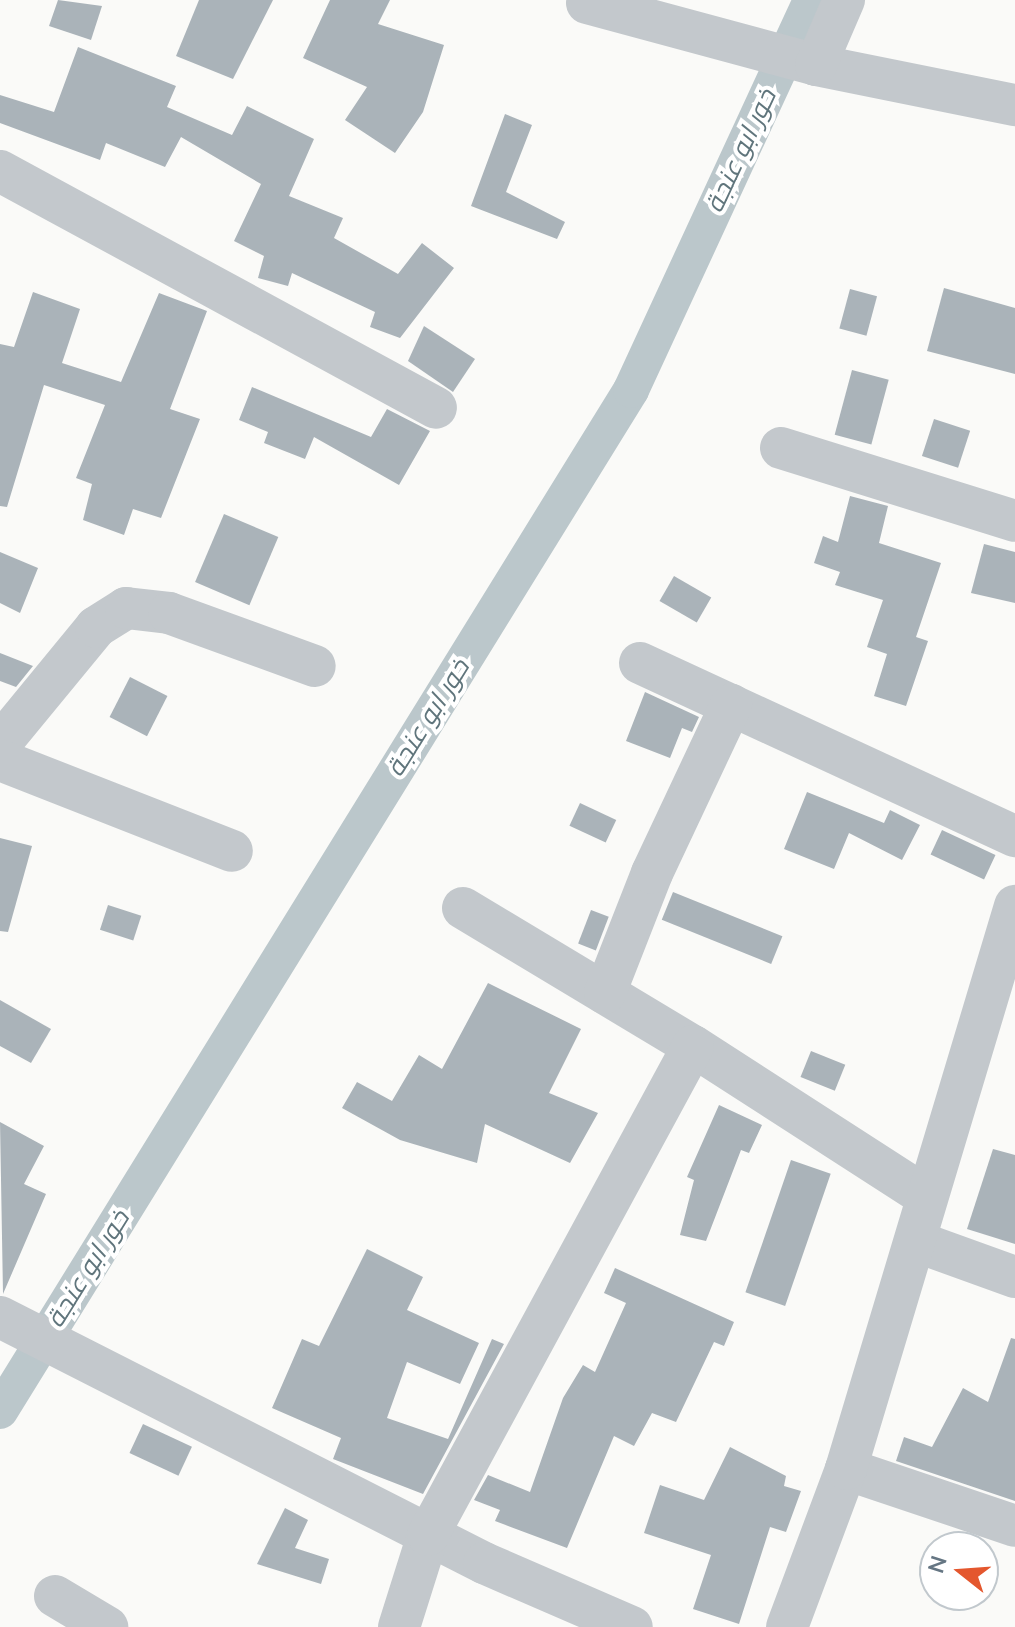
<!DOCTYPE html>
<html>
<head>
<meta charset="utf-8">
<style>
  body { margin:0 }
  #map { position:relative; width:1015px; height:1627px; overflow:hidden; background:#fafaf8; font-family:"Nunito Sans",Cairo,sans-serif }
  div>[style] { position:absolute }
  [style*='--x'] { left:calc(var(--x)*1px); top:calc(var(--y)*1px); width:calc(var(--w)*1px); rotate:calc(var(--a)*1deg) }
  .canal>* { height:36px; margin:-18px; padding:0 18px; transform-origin:18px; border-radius:18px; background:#bbc7cb }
  .building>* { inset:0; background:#aab3b9; transform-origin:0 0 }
  .minor>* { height:42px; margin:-21px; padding:0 21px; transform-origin:21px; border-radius:21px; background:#c3c8cc }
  span { translate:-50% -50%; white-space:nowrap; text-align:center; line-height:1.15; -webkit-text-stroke:8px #fff; paint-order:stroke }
  .water-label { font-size:26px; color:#60757c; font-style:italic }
  .north { position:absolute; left:919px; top:1531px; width:80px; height:80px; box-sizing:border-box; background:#fff; border:2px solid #c1c8cd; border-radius:50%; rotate:287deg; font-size:22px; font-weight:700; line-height:32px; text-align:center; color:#657683 }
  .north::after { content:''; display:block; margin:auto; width:28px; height:36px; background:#e4572e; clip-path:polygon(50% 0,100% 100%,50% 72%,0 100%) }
</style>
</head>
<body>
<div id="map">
  <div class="canal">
    <i style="--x:0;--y:1411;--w:1200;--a:-58.28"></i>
    <i style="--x:631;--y:390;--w:430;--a:-65.2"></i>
  </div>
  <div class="building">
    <i style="clip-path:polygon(58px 0,102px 6px,91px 40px,49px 26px)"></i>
    <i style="clip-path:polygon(199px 0,273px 0,233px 79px,176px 56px)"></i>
    <i style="clip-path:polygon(330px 0,390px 0,378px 24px,444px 45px,423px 112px,395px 153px,345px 120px,367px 87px,303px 58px)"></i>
    <i style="clip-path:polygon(78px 47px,176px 86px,167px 107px,232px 135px,247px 106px,314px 139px,289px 196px,343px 218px,334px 238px,398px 274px,422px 243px,454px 268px,400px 338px,370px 327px,375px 312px,292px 273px,288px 286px,258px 278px,264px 256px,234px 241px,261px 184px,181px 137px,165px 167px,106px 143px,100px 160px,0 123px,0 95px,54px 112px)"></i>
    <i style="clip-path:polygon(505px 114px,532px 125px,506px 192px,565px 222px,557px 239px,471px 206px)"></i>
    <i style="clip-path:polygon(944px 288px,1015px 308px,1015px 374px,927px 351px)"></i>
    <i style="left:850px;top:289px;width:28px;height:41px;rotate:15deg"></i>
    <i style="clip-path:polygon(33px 292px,80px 309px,62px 363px,121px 382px,159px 293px,207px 311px,170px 409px,200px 419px,161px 518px,133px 509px,124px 535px,83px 520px,92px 484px,76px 478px,105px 405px,44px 385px,7px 507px,0 506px,0 344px,14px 347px)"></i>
    <i style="clip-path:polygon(424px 326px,475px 359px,453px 392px,408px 361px)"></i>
    <i style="left:852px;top:370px;width:38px;height:67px;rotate:15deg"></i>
    <i style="clip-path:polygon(252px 387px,371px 437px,387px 409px,430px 431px,399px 485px,314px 437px,305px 459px,264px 443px,268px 432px,239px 420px)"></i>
    <i style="left:934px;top:419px;width:38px;height:39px;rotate:18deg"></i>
    <i style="clip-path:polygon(850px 496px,888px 506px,879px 543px,941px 563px,916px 637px,928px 641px,906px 706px,874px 696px,887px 654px,867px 647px,883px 600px,835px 585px,840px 572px,814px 563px,823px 536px,838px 542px)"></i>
    <i style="left:224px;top:514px;width:59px;height:74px;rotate:23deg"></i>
    <i style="clip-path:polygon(984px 544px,1015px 552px,1015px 603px,971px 593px)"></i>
    <i style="clip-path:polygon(0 552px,38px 568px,20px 613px,0 603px)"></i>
    <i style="left:674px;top:576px;width:43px;height:29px;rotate:30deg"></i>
    <i style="clip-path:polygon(0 653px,33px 666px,16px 687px,0 681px)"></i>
    <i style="left:130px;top:677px;width:42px;height:45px;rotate:27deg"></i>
    <i style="clip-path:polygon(645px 692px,699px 717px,692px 732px,682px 728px,670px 758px,626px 741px)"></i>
    <i style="clip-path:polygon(807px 792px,884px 823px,890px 810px,920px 825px,902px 860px,849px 833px,834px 869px,784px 849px)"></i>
    <i style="left:580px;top:803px;width:40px;height:25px;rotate:25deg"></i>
    <i style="left:942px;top:830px;width:59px;height:27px;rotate:25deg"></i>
    <i style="clip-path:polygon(0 838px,32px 846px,8px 932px,0 931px)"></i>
    <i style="left:673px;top:892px;width:118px;height:30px;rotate:22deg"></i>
    <i style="left:108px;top:905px;width:35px;height:26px;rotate:18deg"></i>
    <i style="left:591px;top:910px;width:19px;height:36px;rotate:21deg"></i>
    <i style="clip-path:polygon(488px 983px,581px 1029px,549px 1093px,598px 1113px,570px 1163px,485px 1124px,477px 1163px,400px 1140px,342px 1108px,357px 1082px,392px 1101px,419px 1055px,442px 1069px)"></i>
    <i style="clip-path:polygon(0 1000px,51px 1029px,31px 1063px,0 1046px)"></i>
    <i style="left:811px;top:1051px;width:37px;height:28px;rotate:22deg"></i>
    <i style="clip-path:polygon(719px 1105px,762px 1125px,749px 1153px,741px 1150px,706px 1241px,680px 1235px,694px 1180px,687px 1177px)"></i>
    <i style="clip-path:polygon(0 1122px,44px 1146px,24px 1184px,46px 1194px,3px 1294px)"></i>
    <i style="clip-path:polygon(993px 1149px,1015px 1155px,1015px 1244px,967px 1229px)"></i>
    <i style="left:791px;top:1160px;width:42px;height:140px;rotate:19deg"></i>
    <i style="clip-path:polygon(367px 1249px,423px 1277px,407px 1310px,479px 1343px,460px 1384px,407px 1362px,387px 1418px,448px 1439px,492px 1339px,504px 1344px,423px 1494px,333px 1459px,341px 1438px,272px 1408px,302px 1339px,319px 1346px)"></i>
    <i style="clip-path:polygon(615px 1268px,734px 1322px,724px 1346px,714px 1342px,676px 1422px,652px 1413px,634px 1446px,614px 1436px,567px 1548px,495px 1521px,500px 1510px,474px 1500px,488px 1475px,530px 1492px,563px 1398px,583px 1365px,595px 1372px,626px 1303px,604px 1293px)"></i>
    <i style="clip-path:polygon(1011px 1338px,1015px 1339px,1015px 1501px,896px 1461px,904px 1437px,932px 1447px,963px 1388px,988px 1402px)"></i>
    <i style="left:143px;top:1424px;width:54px;height:32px;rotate:25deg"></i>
    <i style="clip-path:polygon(730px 1447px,786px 1476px,784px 1486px,801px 1491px,786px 1532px,770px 1527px,739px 1624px,693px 1609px,711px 1555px,644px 1533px,660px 1485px,704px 1500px)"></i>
    <i style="clip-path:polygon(285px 1508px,308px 1520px,295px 1548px,329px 1559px,321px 1584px,257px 1564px)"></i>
  </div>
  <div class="minor">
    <i style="--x:587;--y:3;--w:237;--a:15.1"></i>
    <i style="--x:816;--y:65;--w:203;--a:11.4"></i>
    <i style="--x:816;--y:65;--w:71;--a:-66.7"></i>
    <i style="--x:0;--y:171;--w:496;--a:28.5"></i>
    <i style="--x:781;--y:448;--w:245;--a:17.3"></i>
    <i style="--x:640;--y:663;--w:413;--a:24.8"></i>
    <i style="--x:0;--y:744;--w:151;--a:-50.6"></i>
    <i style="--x:96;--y:627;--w:36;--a:-32"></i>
    <i style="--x:126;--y:608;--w:43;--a:6.6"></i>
    <i style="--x:169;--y:613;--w:155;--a:20"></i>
    <i style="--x:0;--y:760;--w:249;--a:21.4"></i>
    <i style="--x:463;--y:908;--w:268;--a:31"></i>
    <i style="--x:693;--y:1046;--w:277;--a:32.8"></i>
    <i style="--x:605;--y:993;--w:129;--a:-68.6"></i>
    <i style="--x:652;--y:873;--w:186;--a:-64.8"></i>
    <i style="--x:915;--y:1241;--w:106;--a:19.8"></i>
    <i style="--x:0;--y:1317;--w:543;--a:26.94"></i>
    <i style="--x:484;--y:1563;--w:161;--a:23.4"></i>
    <i style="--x:846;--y:1469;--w:178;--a:18.6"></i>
    <i style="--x:55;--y:1596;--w:61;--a:30.8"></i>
    <i style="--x:399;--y:1627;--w:96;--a:-72.5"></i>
    <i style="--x:428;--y:1535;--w:556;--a:-61.55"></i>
    <i style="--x:787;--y:1627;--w:169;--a:-69.5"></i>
    <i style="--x:846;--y:1469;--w:588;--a:-73.29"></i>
  </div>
  <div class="water-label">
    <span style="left:741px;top:151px;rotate:-65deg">خور ابو عنجة</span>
    <span style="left:428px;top:718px;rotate:-58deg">خور ابو عنجة</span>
    <span style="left:88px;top:1269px;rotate:-58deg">خور ابو عنجة</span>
  </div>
  <div class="north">N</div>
</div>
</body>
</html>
